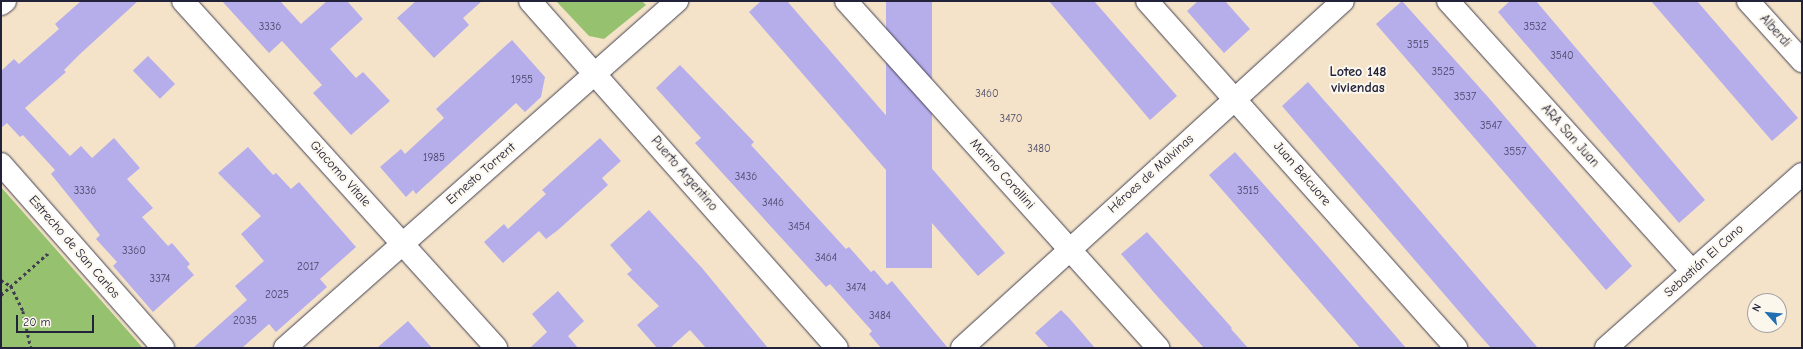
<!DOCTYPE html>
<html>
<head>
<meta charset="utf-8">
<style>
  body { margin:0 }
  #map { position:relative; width:1803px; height:349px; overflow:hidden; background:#f4e3c9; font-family:"Comic Neue",sans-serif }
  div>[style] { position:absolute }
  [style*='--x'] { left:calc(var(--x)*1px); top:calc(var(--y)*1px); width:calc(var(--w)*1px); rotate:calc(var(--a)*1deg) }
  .green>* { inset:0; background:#96c26f }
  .building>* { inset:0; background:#b6adeb; transform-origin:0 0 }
  .path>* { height:2.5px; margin-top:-1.25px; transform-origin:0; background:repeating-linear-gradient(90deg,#423f50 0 3px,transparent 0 6px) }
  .roads { filter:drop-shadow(0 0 1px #423f50) drop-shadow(0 0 1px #423f50) }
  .street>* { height:22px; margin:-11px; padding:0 11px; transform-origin:11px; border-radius:11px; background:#fff }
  span { translate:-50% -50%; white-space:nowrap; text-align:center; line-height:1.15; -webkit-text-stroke:4px #fbf7ec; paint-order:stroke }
  .number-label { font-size:11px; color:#474567 }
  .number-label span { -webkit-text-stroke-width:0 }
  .street-label { font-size:13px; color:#22223b }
  .neighbourhood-label { font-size:14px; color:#22223b; font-weight:700 }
  .frame { position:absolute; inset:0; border:2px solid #22223b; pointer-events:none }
  .north { position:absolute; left:1747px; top:293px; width:40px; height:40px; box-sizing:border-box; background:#fbf7ec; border:1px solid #a4a2a5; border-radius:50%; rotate:297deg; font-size:11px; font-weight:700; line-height:16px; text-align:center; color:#22223b }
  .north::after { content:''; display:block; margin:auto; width:14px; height:18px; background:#1f6fb2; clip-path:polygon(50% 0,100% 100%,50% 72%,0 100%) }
  .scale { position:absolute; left:16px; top:315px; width:78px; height:18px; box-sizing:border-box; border:2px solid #22223b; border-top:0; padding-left:5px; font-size:12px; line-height:14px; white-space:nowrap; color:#22223b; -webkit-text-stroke:3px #fbf7ec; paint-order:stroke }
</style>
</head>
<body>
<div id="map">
  <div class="green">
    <i style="clip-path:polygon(556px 1px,642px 1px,646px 5px,604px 39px,589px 36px)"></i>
    <i style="clip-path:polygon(1px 187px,143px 348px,1px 348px)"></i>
  </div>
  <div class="building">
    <i style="clip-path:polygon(81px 1px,138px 1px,80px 54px,64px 70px,66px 72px,25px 108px,70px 156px,81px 146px,92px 158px,114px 138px,140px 168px,127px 179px,153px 208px,142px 217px,168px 246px,172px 243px,190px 264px,187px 267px,194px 275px,153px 312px,113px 266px,117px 262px,96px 239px,100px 235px,51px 174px,55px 170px,23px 135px,20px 137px,7px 123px,1px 128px,1px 71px,14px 59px,19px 64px,59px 29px,55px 24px)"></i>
    <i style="clip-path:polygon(222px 1px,280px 1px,301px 24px,327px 1px,347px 1px,363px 19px,330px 49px,356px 78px,363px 72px,390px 101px,351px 135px,313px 93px,322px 85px,282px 41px,269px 53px)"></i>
    <i style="clip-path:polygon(416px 1px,482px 1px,463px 18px,469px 25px,434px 58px,397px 18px)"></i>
    <i style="clip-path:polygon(761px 1px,787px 1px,1005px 253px,978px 276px,749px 12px)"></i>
    <i style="left:886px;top:1px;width:46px;height:267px"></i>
    <i style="clip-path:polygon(1049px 1px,1094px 1px,1177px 96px,1150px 120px)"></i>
    <i style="clip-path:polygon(1198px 1px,1225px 1px,1250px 29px,1224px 53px,1187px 11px)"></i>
    <i style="clip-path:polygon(1402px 1px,1488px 97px,1632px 266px,1606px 290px,1376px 24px)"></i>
    <i style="clip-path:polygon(1510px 1px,1536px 1px,1705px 200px,1679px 223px,1498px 12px)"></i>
    <i style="clip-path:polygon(1651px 1px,1697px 1px,1798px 118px,1772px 141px)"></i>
    <i style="clip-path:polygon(512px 40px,545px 77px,541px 97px,525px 112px,516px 103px,416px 194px,413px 190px,406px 197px,380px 167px,401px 149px,405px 154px,444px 118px,436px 109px)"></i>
    <i style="left:148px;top:56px;width:39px;height:21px;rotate:46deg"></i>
    <i style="clip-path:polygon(680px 65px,754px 142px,751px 145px,846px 249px,849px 247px,871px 272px,874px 270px,887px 285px,892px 281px,948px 348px,881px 348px,869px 334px,872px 331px,830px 284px,826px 287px,695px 143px,701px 138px,656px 88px)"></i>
    <i style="clip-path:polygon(1308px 82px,1393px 179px,1538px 348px,1491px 348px,1475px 330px,1282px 106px)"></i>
    <i style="clip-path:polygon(600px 138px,621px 161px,602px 178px,608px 185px,558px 230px,546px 239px,539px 231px,503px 263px,484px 242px,504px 224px,508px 229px,546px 194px,542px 190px)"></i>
    <i style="clip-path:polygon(248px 147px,273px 175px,276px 173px,291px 189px,299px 182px,356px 247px,320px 279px,327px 287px,276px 332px,269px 324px,242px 348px,193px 348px,247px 300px,235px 286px,264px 261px,241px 234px,261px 216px,218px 173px)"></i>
    <i style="clip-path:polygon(1235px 152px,1320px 248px,1406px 348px,1360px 348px,1224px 192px,1209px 175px)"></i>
    <i style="clip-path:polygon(649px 210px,702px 268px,768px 348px,706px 348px,690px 330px,670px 348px,657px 348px,637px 325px,659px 306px,627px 274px,632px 270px,610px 245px)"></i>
    <i style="clip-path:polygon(1147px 232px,1232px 328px,1231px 329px,1248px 348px,1204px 348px,1157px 296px,1121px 254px)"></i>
    <i style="clip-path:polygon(558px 291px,584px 321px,568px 336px,578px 348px,530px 348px,547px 332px,532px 314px)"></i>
    <i style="clip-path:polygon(1061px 310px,1069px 318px,1095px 348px,1049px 348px,1035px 333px)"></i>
    <i style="clip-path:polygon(408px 321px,432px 348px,377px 348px)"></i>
  </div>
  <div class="path">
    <i style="--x:1;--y:280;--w:12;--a:31"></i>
    <i style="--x:11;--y:286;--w:28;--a:64"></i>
    <i style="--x:23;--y:311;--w:38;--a:78"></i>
    <i style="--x:1;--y:295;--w:62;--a:-41.7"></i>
    <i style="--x:47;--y:254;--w:2;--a:63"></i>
  </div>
  <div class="roads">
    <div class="street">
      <i style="--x:183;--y:1;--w:467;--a:47.9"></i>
      <i style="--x:530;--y:1;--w:463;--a:48.5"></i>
      <i style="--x:846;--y:1;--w:467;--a:48"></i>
      <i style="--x:1147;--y:1;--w:465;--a:48.3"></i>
      <i style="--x:1448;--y:1;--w:364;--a:47.9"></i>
      <i style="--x:1748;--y:1;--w:81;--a:48"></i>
      <i style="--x:1;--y:4;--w:5;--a:-37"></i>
      <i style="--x:1;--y:164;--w:245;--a:48.6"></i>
      <i style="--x:285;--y:348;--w:524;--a:-41.52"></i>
      <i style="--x:962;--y:348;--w:515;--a:-42.33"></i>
      <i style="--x:1606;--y:348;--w:262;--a:-41.6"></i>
    </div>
  </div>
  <div class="number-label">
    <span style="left:270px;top:27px">3336</span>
    <span style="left:1535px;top:27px">3532</span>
    <span style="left:1418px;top:45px">3515</span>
    <span style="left:1562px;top:56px">3540</span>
    <span style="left:1443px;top:72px">3525</span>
    <span style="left:522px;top:80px">1955</span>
    <span style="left:987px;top:94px">3460</span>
    <span style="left:1465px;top:97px">3537</span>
    <span style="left:1011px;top:119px">3470</span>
    <span style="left:1491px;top:126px">3547</span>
    <span style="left:1039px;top:149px">3480</span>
    <span style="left:1515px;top:152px">3557</span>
    <span style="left:434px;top:158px">1985</span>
    <span style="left:746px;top:177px">3436</span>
    <span style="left:85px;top:191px">3336</span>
    <span style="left:1248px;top:191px">3515</span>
    <span style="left:773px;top:203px">3446</span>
    <span style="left:799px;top:227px">3454</span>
    <span style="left:134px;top:251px">3360</span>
    <span style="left:826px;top:258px">3464</span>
    <span style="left:308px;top:267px">2017</span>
    <span style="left:160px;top:279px">3374</span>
    <span style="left:856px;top:288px">3474</span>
    <span style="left:277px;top:295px">2025</span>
    <span style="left:880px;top:316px">3484</span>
    <span style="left:245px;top:321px">2035</span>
  </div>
  <div class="street-label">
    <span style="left:1775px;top:31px;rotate:48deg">Alberdi</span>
    <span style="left:1570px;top:136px;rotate:48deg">ARA San Juan</span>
    <span style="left:340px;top:174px;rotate:48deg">Giacomo Vitale</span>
    <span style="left:481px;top:174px;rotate:-41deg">Ernesto Torrent</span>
    <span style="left:684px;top:174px;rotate:49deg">Puerto Argentino</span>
    <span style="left:1002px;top:174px;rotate:48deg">Marino Corallini</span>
    <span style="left:1151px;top:174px;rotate:-42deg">Héroes de Malvinas</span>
    <span style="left:1302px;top:174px;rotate:49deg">Juan Belcuore</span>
    <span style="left:74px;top:247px;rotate:49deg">Estrecho de San Carlos</span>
    <span style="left:1704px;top:261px;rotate:-42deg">Sebastián El Cano</span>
  </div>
  <div class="neighbourhood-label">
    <span style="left:1358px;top:80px">Loteo 148<br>viviendas</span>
  </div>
  <div class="frame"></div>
  <div class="north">N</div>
  <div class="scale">20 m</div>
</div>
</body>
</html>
